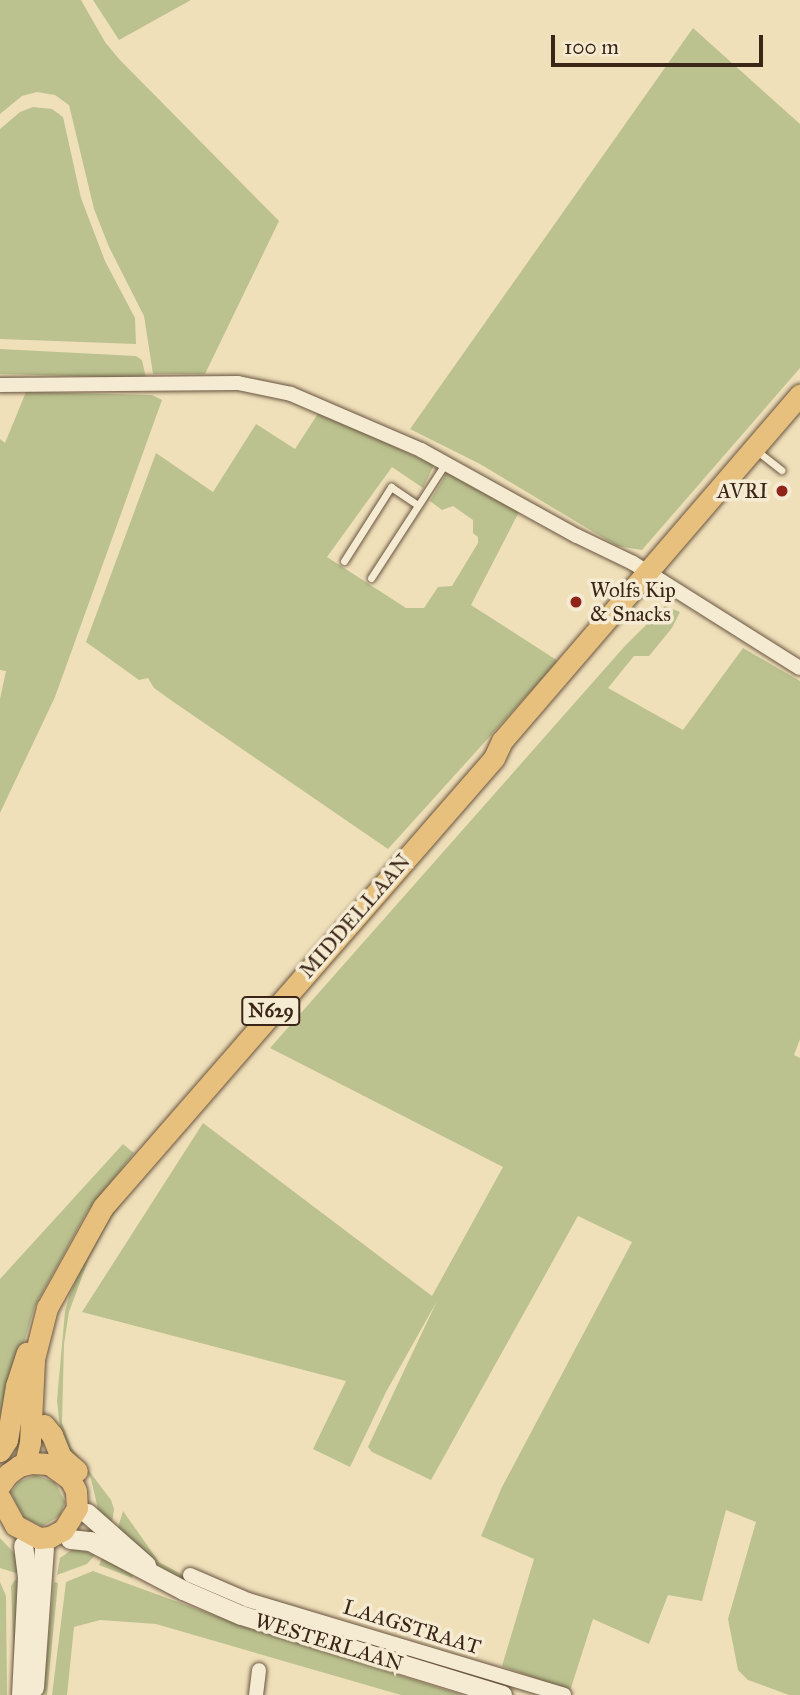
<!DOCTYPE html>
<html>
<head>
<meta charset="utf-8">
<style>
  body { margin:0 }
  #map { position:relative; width:800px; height:1695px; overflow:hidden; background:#f0e0ba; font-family:"IM FELL Great Primer",serif }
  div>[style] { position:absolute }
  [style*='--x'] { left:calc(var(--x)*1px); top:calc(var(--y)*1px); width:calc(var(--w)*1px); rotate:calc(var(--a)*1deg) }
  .green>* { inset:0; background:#bbc28f }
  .roads { filter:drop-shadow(0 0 2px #685440) drop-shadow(0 0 2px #685440) }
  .lane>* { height:7px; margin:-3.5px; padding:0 3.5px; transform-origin:3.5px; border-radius:3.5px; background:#f5ebd2 }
  .street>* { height:14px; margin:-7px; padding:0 7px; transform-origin:7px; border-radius:7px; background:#f5ebd2 }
  .secondary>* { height:19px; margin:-9.5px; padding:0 9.5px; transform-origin:9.5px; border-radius:9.5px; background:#f5ebd2 }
  .primary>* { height:21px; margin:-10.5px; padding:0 10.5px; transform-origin:10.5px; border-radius:10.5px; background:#e8c07d }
  .dots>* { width:19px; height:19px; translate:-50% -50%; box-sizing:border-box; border:4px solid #f5ebd2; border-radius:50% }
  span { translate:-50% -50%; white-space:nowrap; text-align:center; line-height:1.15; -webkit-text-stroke:7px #f5ebd2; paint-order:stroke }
  .shield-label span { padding:2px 5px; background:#f5ebd2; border:2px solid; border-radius:5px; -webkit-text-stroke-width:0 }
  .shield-label { font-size:19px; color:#3a2517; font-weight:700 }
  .poi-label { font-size:21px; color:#3a2517 }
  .right { translate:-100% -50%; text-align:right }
  .left { translate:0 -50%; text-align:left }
  .street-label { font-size:21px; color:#3a2517 }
  .scale { position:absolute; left:551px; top:35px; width:212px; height:32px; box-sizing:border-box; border:4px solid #3a2517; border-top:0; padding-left:9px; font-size:21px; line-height:24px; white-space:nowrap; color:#3a2517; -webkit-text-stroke:5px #f5ebd2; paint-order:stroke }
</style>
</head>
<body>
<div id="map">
  <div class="green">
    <i style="clip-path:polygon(0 0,81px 0,105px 42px,119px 59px,279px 221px,205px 374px,153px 374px,144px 316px,109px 247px,94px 209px,69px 105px,55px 95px,37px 92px,22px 96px,0 114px)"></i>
    <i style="clip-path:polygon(93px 0,191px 0,119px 40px)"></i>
    <i style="clip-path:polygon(693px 28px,800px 124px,800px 368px,642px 550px,617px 546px,480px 464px,410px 429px)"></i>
    <i style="clip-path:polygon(33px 107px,52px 109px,63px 117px,81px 198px,105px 261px,135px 318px,136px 344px,0 339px,0 129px,20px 112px)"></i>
    <i style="clip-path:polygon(0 349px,136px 356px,142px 360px,146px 378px,0 374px)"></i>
    <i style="clip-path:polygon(26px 392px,152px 395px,162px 400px,55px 697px,0 813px,0 699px,6px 671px,0 670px,0 439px,5px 443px)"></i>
    <i style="clip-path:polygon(319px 412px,434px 465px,423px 488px,392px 467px,327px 557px,406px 608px,424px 608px,438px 587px,452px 586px,478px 543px,478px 537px,473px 533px,473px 520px,453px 506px,442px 510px,430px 501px,447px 473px,466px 482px,520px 510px,471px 605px,558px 661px,388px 849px,175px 703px,154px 688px,148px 678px,139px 680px,86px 642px,156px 453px,213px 492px,256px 424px,295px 449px)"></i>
    <i style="clip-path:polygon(665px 606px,680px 612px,672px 628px,649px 656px,634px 656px,608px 688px,683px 730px,743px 648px,800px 681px,800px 1039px,794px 1055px,800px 1058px,800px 1695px,789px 1695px,748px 1680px,738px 1670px,728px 1619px,756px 1522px,726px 1510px,702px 1601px,668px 1595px,649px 1644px,593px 1619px,570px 1691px,502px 1666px,534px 1559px,481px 1536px,502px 1487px,632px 1242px,578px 1216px,431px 1480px,372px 1452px,368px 1447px,437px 1301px,386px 1392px,350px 1467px,313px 1449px,346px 1381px,82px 1312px,203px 1123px,432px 1296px,503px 1167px,270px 1048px,624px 647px)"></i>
    <i style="clip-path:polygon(123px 1144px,134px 1153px,87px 1212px,35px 1306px,7px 1400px,0 1435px,0 1279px)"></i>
    <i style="clip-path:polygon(139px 1181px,110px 1219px,89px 1258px,69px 1312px,64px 1344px,62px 1423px,71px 1447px,111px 1500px,114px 1509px,112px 1524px,98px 1509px,91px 1479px,61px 1439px,57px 1400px,65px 1311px,70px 1294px,88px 1253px,108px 1218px,131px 1186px)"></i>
    <i style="clip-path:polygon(35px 1475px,55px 1482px,65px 1502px,60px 1516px,42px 1526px,24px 1518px,11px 1493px,19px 1482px)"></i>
    <i style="clip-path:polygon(123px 1511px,159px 1562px,205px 1587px,185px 1581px,158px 1565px,117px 1531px)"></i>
    <i style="clip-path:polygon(0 1538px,15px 1554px,19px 1574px,0 1568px)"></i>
    <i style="clip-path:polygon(74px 1548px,95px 1555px,87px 1564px,57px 1575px,60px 1558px)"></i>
    <i style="clip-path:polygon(104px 1555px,133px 1575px,132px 1578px,99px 1565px)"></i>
    <i style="clip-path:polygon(93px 1571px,263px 1633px,462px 1695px,401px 1695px,156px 1624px,100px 1620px,74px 1627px,67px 1695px,52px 1695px,66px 1582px)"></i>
    <i style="clip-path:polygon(15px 1580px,22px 1581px,14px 1662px,11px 1586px)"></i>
    <i style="clip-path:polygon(0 1582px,6px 1596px,7px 1695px,0 1695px)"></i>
    <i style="clip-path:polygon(54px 1582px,58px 1583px,56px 1603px,47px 1695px,43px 1695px)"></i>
  </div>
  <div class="roads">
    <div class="lane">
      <i style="--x:757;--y:451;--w:31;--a:38"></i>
      <i style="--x:344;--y:561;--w:88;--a:-57.6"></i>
      <i style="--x:391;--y:487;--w:32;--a:34"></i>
      <i style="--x:371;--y:578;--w:136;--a:-57"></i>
    </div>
    <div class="street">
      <i style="--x:0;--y:385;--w:238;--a:-0.5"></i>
      <i style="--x:238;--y:383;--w:54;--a:11.7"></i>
      <i style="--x:291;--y:394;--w:142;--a:23.3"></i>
      <i style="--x:421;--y:450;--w:178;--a:28.9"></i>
      <i style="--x:577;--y:536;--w:62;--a:25.7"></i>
      <i style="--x:633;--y:563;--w:197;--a:32.2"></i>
      <i style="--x:190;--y:1575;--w:63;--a:23.3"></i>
      <i style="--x:248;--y:1600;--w:330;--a:16.7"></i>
      <i style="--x:256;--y:1695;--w:25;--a:-83"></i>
    </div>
    <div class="secondary">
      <i style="--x:87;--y:1513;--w:79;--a:41.4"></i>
      <i style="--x:70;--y:1539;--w:20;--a:6"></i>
      <i style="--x:90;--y:1541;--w:105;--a:27.8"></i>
      <i style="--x:183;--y:1590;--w:63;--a:23.3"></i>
      <i style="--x:241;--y:1615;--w:273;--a:17"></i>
      <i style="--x:34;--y:1687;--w:139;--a:-85.9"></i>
      <i style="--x:21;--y:1695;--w:118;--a:-87.1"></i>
      <i style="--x:27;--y:1577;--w:32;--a:-97"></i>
    </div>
    <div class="primary">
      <i style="--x:44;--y:1425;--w:13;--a:51"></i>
      <i style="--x:52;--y:1435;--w:24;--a:68"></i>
      <i style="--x:61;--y:1457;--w:21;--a:41"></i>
      <i style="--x:0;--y:1451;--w:13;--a:-58"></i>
      <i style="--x:7;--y:1440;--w:55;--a:-80.5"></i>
      <i style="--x:16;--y:1386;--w:35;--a:-72"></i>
      <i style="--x:25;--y:1464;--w:23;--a:-77"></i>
      <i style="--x:30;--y:1442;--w:83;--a:-87.2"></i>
      <i style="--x:34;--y:1359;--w:53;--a:-75.7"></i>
      <i style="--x:47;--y:1308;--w:115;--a:-61"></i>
      <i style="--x:103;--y:1207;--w:595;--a:-48.95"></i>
      <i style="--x:494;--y:758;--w:19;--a:-65"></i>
      <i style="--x:502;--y:741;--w:457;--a:-49.3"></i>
      <i style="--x:0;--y:1485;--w:14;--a:-54"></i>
      <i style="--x:8;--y:1474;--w:14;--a:-36"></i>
      <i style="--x:19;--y:1466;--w:12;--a:-14"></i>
      <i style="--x:31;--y:1463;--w:18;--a:3"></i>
      <i style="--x:49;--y:1464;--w:26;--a:36"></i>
      <i style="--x:70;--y:1479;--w:13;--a:63"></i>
      <i style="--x:76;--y:1491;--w:17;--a:87"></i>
      <i style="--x:77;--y:1508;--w:26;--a:122"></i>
      <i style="--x:63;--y:1530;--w:15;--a:152"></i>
      <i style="--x:50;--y:1537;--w:11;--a:175"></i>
      <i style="--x:39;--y:1538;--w:27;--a:-152"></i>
      <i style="--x:15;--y:1525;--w:31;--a:-119"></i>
    </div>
  </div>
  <div class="dots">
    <i style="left:782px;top:491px;background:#8f2418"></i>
    <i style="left:576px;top:602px;background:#8f2418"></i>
  </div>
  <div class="shield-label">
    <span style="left:271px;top:1011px">N629</span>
  </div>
  <div class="poi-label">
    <span class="right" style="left:768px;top:491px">AVRI</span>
    <span class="left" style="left:590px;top:602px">Wolfs Kip<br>&amp; Snacks</span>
  </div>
  <div class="street-label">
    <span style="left:355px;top:916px;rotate:-49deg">MIDDELLAAN</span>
    <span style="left:412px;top:1627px;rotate:17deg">LAAGSTRAAT</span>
    <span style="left:329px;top:1642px;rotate:17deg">WESTERLAAN</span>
  </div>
  <div class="scale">100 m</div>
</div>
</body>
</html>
